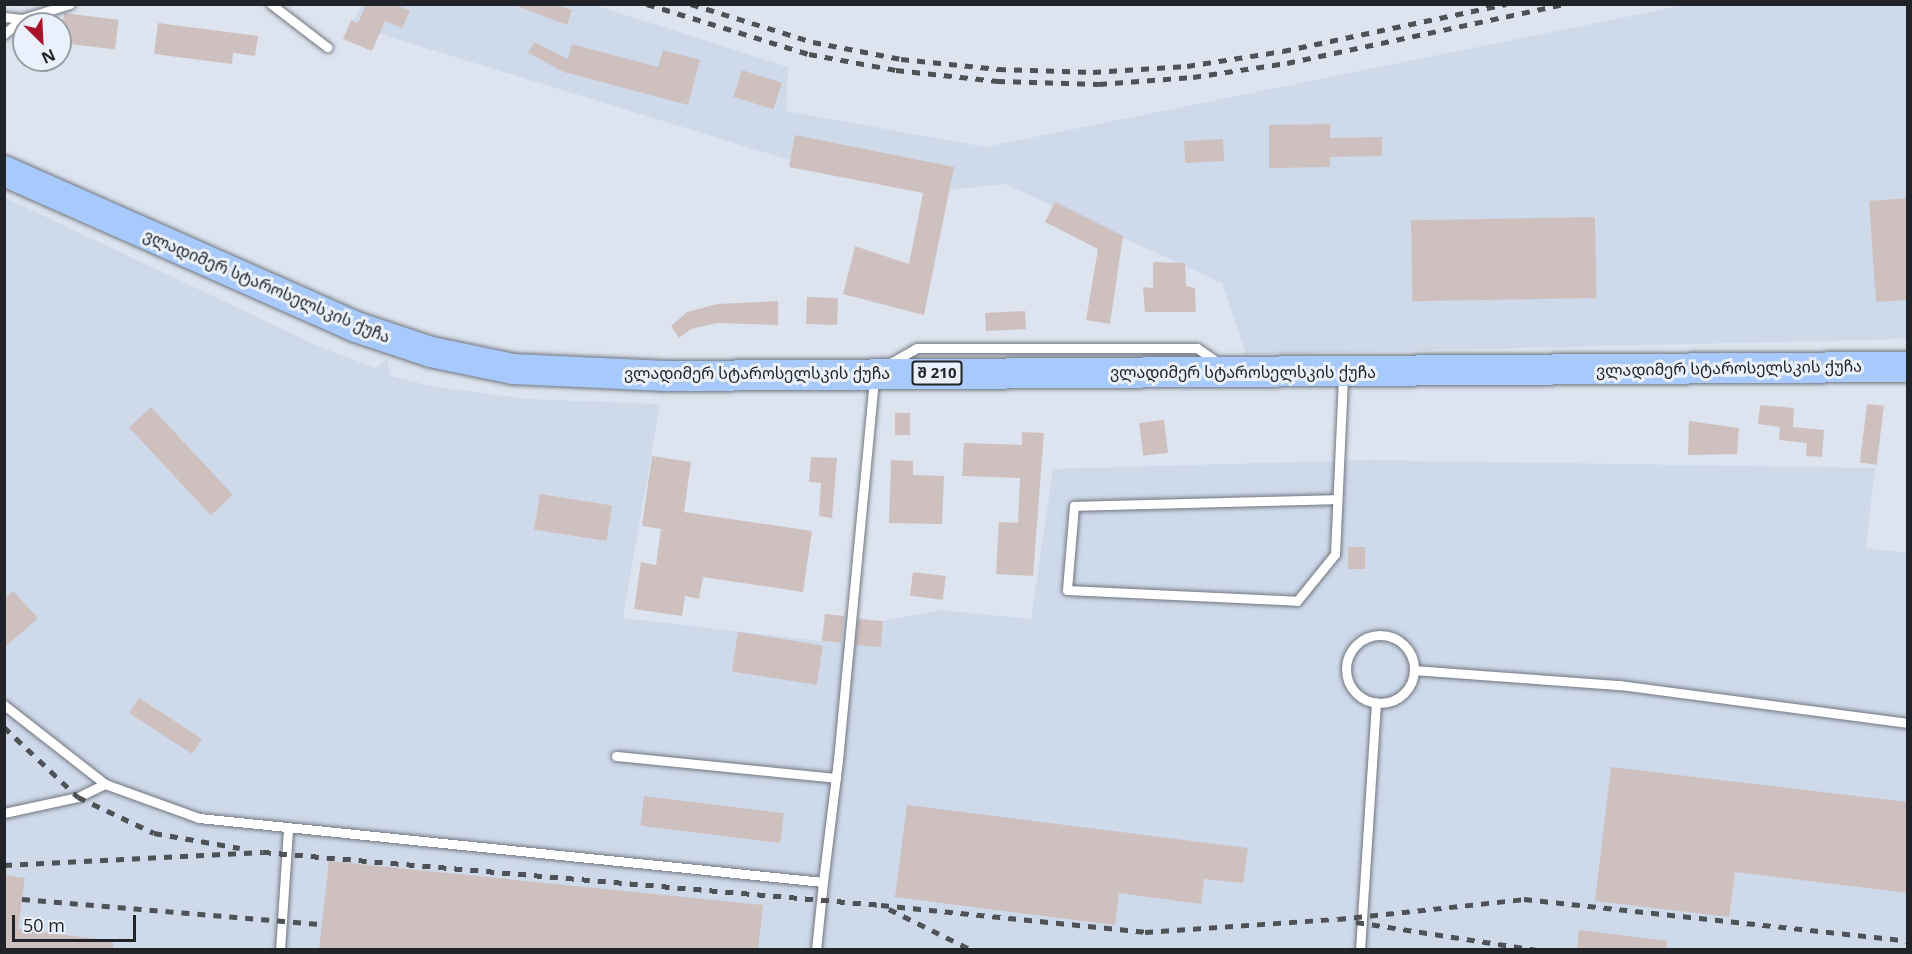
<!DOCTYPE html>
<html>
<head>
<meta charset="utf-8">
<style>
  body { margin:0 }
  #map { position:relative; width:1912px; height:954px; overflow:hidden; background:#dde4ef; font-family:"Open Sans","Noto Sans Georgian",sans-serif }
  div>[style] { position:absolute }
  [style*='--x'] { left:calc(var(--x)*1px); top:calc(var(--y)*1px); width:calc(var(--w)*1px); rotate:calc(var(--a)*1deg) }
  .built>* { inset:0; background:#ced9ea }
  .building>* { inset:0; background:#cfc0c0; transform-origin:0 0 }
  .roads { filter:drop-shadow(0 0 2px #70767f) drop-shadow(0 0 2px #70767f) }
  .lane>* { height:9px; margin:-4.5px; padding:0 4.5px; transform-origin:4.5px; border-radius:4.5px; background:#fff }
  .lane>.ring { margin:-4.5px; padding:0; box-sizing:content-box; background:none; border:9px solid #fff; border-radius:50% }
  .primary>* { height:30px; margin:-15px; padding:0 15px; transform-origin:15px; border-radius:15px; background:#a8c9fb }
  .rail>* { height:4.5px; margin-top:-2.25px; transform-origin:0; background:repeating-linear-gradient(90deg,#4e5257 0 8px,transparent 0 16px) }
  span { translate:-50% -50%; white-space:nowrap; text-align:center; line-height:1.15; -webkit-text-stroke:6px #eaf1fc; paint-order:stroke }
  .shield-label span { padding:2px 4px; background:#eaf1fc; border:2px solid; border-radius:4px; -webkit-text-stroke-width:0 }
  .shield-label { font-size:15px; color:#202327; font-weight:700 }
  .street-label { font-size:16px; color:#202327 }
  .frame { position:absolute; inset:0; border:6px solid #202327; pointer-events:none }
  .north { position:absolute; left:12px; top:12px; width:60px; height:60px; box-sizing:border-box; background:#eaf1fc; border:2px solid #999fa7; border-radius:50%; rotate:156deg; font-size:16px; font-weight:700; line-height:24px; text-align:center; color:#202327 }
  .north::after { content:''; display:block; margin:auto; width:21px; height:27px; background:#a9122d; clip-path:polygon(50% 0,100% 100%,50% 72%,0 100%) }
  .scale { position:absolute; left:12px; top:915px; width:124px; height:27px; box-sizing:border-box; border:3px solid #202327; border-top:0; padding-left:8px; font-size:18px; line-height:21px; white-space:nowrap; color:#202327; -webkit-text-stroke:4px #eaf1fc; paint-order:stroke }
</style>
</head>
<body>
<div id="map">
  <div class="built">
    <i style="clip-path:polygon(362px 5px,594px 5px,788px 67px,786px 111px,985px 147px,1685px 5px,1907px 5px,1907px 339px,1246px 354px,1222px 283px,1005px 184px,923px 193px,783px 158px,351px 25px)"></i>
    <i style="clip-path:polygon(4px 197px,320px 347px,376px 368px,387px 359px,391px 376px,430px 386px,527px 399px,660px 404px,623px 618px,821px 641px,825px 614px,883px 621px,940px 610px,1031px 619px,1053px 469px,1370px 460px,1875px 468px,1866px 548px,1907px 553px,1907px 949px,5px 949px)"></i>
  </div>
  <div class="building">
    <i style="clip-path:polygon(366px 4px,394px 4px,410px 11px,402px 28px,385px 21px,372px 51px,343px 39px,351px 20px,358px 23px)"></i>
    <i style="clip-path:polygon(512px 4px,554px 4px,572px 10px,567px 25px)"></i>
    <i style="left:64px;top:13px;width:55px;height:30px;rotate:7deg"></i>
    <i style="clip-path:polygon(158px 23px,258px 36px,255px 56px,233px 53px,232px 64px,154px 54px)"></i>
    <i style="clip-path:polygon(534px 42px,568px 59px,572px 44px,658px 67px,663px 50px,700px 60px,688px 105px,564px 72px,528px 53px)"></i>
    <i style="left:742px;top:70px;width:42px;height:28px;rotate:18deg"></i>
    <i style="clip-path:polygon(1330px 124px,1330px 138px,1382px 137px,1382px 156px,1330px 157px,1330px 167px,1269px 168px,1269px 125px)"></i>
    <i style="clip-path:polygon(795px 135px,954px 167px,924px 315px,843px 294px,855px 246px,909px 264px,923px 193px,789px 167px)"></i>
    <i style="left:1223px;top:139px;width:22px;height:39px;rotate:87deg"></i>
    <i style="clip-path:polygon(1908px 198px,1908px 300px,1876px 302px,1869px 201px)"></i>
    <i style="clip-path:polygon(1055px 202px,1123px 236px,1110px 324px,1086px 320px,1098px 249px,1045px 222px)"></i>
    <i style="left:1595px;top:217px;width:81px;height:184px;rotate:89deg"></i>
    <i style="clip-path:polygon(1153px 262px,1185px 263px,1186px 286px,1195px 288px,1196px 312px,1145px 312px,1143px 287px,1153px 288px)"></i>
    <i style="left:807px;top:297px;width:31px;height:27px;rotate:2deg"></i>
    <i style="clip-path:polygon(778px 301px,778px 325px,717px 323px,691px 329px,679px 338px,671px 326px,687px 312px,717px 304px)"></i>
    <i style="left:1025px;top:311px;width:18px;height:40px;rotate:87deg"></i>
    <i style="left:1867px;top:404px;width:17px;height:59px;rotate:7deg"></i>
    <i style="clip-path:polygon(1760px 405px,1794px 408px,1793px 427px,1824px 430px,1822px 457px,1806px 456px,1807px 443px,1779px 440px,1780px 427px,1758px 424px)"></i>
    <i style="left:151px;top:407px;width:120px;height:30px;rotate:47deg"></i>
    <i style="left:910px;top:413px;width:22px;height:15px;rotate:90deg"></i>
    <i style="left:1164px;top:420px;width:33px;height:25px;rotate:83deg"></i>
    <i style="clip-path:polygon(1689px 421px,1739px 428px,1737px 454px,1688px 455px)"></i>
    <i style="clip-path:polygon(1022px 432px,1044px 433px,1033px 576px,996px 574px,999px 522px,1018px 523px,1020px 478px,962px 476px,964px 443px,1022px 445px)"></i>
    <i style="clip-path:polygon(652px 456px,691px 462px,684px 512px,812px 531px,803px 592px,703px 577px,699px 599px,685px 596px,682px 616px,634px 609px,641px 562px,656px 565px,661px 529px,642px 526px)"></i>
    <i style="clip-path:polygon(811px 457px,837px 458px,832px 518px,819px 516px,821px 483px,809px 482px)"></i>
    <i style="clip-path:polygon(891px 460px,913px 461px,913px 475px,944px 476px,942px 524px,889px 523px)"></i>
    <i style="left:540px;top:494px;width:73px;height:36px;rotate:9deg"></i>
    <i style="left:1348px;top:547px;width:17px;height:22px"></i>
    <i style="left:913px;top:572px;width:33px;height:24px;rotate:7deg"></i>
    <i style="clip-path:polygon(13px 591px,38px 618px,4px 648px,4px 599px)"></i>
    <i style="left:825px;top:614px;width:19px;height:27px;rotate:6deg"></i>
    <i style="left:858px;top:619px;width:25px;height:26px;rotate:5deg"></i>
    <i style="left:738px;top:632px;width:86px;height:40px;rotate:9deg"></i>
    <i style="left:139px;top:698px;width:75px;height:18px;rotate:33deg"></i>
    <i style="clip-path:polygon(1611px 767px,1908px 802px,1908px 893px,1735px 872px,1729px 917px,1595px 901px)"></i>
    <i style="left:644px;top:796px;width:141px;height:30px;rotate:7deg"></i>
    <i style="clip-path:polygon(907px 805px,1248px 848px,1243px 883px,1204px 879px,1201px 904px,1119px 893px,1115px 925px,895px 897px)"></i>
    <i style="clip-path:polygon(329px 861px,763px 905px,758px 950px,319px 950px)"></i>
    <i style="clip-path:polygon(4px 875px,25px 878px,18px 929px,113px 941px,113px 950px,4px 950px)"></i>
    <i style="clip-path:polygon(1579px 930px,1667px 941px,1666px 950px,1577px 950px)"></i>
  </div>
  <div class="roads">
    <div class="lane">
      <i style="--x:271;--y:4;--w:71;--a:37.5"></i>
      <i style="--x:4;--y:17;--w:18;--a:6"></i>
      <i style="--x:4;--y:34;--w:23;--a:-40"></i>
      <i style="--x:22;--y:19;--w:50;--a:-17.4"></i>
      <i style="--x:889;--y:364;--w:32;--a:-30"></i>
      <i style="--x:917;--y:348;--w:280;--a:0"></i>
      <i style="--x:1197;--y:348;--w:28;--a:35"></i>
      <i style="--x:1337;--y:499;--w:263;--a:178.5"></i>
      <i style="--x:1074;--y:506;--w:84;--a:94.8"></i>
      <i style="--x:1067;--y:590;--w:230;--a:2.7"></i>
      <i style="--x:1297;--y:601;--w:60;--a:-51"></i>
      <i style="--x:1335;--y:554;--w:179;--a:-87.4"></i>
      <i class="ring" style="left:1346px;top:635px;width:59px;height:59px"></i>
      <i style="--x:1414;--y:670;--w:206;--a:4.2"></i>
      <i style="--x:1619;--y:685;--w:291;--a:7.5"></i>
      <i style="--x:4;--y:705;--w:128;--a:38"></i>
      <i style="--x:616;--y:756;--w:221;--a:5.7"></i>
      <i style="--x:4;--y:813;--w:76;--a:-12.2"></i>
      <i style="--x:78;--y:797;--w:30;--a:-26"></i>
      <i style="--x:105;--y:784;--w:100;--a:19.9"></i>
      <i style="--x:199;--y:818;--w:627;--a:5.86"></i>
      <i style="--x:823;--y:882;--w:123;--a:-83"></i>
      <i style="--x:838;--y:760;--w:383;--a:-84.6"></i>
      <i style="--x:280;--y:950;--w:120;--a:-86.2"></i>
      <i style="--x:816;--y:950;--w:68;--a:-84.1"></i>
      <i style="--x:1360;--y:950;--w:248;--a:-86.3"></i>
    </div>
    <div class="primary">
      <i style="--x:4;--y:171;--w:385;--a:23.9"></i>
      <i style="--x:356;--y:327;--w:79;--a:18.4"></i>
      <i style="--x:431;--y:352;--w:84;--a:11.7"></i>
      <i style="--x:513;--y:369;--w:153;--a:2.6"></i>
      <i style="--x:666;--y:376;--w:1242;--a:-0.42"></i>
    </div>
  </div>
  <div class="rail">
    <i style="--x:647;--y:4;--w:170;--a:17.2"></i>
    <i style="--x:809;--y:54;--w:88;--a:10.4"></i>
    <i style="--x:896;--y:70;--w:102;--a:6.2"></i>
    <i style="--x:997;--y:81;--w:102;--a:1.7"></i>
    <i style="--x:1099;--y:84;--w:94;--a:-4.3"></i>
    <i style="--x:1193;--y:77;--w:95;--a:-8.5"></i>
    <i style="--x:1287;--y:63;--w:283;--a:-12"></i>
    <i style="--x:691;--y:4;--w:128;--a:17.3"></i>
    <i style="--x:813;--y:42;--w:90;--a:10.9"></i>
    <i style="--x:901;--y:59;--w:98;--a:5.9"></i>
    <i style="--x:998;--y:69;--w:95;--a:1.8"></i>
    <i style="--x:1093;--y:72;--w:94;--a:-3.7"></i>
    <i style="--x:1187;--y:66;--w:97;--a:-8.9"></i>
    <i style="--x:1283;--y:51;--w:228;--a:-11.9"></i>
    <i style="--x:4;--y:727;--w:102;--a:43.4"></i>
    <i style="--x:78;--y:797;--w:84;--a:25.3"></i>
    <i style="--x:154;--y:833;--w:87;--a:9.9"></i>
    <i style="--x:4;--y:865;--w:259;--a:-2.9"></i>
    <i style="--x:263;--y:852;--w:620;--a:4.9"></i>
    <i style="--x:881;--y:905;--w:265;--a:5.8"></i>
    <i style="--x:1145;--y:932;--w:193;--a:-3.9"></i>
    <i style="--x:1338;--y:919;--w:187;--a:-6.1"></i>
    <i style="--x:1524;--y:899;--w:386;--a:6.2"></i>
    <i style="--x:22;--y:899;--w:301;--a:4.8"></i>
    <i style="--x:889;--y:909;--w:93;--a:26.3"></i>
    <i style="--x:1356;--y:922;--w:183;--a:8.8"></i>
  </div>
  <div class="shield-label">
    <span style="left:937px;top:373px">შ 210</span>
  </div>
  <div class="street-label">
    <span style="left:267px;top:286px;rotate:23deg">ვლადიმერ სტაროსელსკის ქუჩა</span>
    <span style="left:1729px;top:368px;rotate:-1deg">ვლადიმერ სტაროსელსკის ქუჩა</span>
    <span style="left:1243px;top:372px">ვლადიმერ სტაროსელსკის ქუჩა</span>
    <span style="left:757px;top:373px">ვლადიმერ სტაროსელსკის ქუჩა</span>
  </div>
  <div class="frame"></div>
  <div class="north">N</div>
  <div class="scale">50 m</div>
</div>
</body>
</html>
